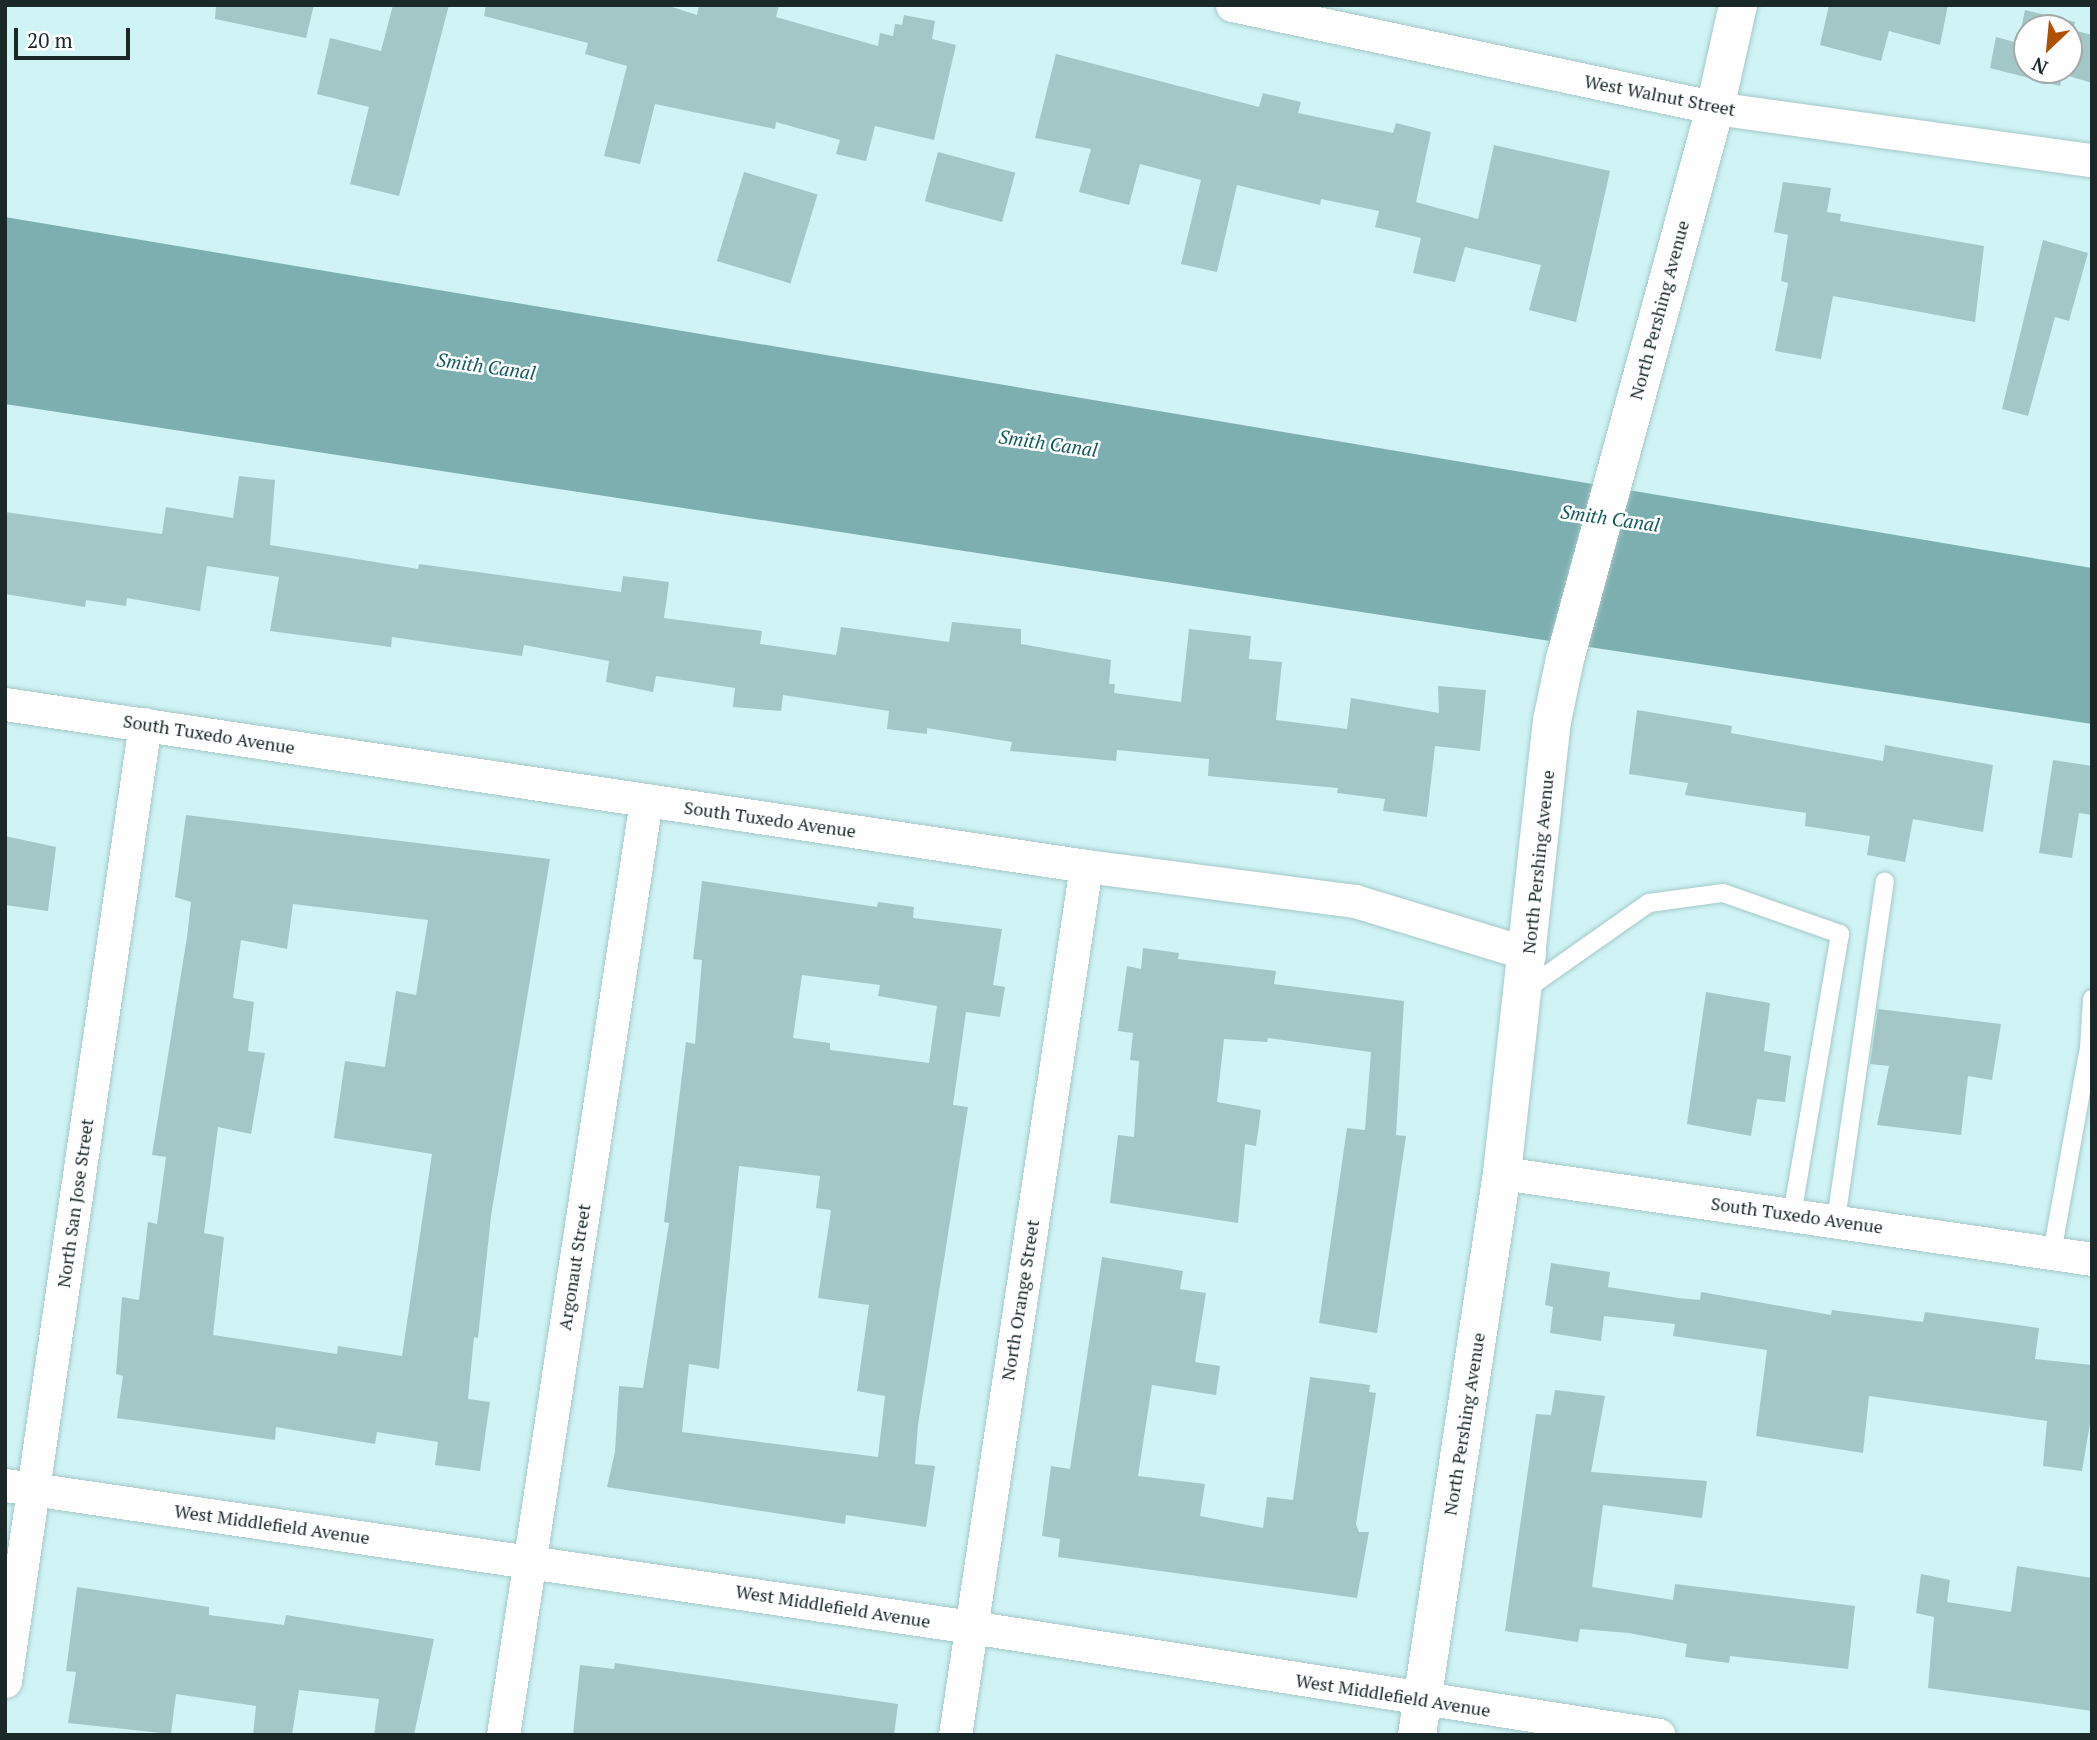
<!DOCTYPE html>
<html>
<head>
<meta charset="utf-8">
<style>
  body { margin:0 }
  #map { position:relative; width:2097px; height:1740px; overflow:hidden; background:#d0f4f5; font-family:"PT Serif",serif }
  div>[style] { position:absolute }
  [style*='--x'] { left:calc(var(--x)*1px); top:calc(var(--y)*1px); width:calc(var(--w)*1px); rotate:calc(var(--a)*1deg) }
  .water>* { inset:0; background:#7eafb0 }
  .building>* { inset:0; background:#a3c6c6; transform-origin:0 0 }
  .roads { filter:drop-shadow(0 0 2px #a5c7c8) drop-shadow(0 0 2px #a5c7c8) }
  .service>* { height:18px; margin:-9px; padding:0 9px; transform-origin:9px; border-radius:9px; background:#fff }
  .minor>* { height:33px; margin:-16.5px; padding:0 16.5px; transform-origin:16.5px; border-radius:16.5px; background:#fff }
  .secondary>* { height:38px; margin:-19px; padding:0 19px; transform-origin:19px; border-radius:19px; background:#fff }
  span { translate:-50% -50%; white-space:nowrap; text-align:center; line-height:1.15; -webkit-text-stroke:5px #fff; paint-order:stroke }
  .street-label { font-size:18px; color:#1a2828 }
  .water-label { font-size:19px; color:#11595b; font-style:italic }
  .frame { position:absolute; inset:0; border:7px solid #1a2828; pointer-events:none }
  .north { position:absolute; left:2013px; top:14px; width:70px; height:70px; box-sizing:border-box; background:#fff; border:2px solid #a3a9a9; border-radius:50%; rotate:206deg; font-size:19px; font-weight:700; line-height:28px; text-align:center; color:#1a2828 }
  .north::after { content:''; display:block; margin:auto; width:24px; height:32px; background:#b05102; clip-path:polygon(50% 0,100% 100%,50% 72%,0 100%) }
  .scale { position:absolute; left:14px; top:28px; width:116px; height:32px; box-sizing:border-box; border:4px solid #1a2828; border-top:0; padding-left:9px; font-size:21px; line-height:24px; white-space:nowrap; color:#1a2828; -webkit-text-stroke:5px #fff; paint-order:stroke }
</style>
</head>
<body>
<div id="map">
  <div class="water">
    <i style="clip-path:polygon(5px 217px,2092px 568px,2092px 724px,5px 404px)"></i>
  </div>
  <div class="building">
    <i style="clip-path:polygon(216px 5px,314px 5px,306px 38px,215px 19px)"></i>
    <i style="clip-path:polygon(393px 5px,449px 5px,399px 196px,350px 184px,369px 107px,317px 94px,330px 38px,381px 51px)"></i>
    <i style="clip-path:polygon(486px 5px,666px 5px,697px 15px,699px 5px,779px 5px,776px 17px,878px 46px,880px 33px,893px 36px,895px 24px,902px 25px,904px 15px,935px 21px,932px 39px,956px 45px,934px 140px,875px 126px,866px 161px,836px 154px,840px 140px,776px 122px,775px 129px,655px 104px,640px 164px,604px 156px,627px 66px,585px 54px,588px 43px,484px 16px)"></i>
    <i style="clip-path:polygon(1829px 5px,1948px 5px,1940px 45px,1889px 31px,1881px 61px,1820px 45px)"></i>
    <i style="clip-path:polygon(evenodd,2025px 10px,2075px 22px,2073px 30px,2092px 35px,2092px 83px,2062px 74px,2060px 86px,1990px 68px,1996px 37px,2018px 43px,2025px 10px,2027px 28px,2069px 28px,2069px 70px,2027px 70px,2027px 28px)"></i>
    <i style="clip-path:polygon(1056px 54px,1259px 107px,1263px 93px,1301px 102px,1298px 113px,1393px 133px,1396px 123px,1431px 132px,1416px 202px,1478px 219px,1494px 145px,1610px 171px,1576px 322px,1529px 310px,1541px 265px,1465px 247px,1455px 282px,1413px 273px,1421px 238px,1375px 227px,1379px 211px,1321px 199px,1320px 205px,1237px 185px,1217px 272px,1181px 264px,1201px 180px,1140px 164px,1129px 205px,1079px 192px,1091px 149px,1035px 138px)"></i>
    <i style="left:938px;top:152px;width:80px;height:51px;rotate:15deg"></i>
    <i style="left:744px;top:172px;width:77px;height:93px;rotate:17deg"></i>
    <i style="clip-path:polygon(1783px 182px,1831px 188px,1827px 212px,1841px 214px,1840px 221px,1984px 246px,1975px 322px,1833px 296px,1821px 359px,1775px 351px,1788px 283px,1781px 281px,1788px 235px,1774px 232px)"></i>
    <i style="clip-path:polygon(2043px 240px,2088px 253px,2069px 321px,2055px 317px,2028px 416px,2002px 409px)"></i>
    <i style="clip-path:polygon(239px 476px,275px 480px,270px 545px,418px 569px,419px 564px,621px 592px,623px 576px,669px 582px,664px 618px,762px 631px,760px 644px,836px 655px,841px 627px,949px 642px,952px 622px,1021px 629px,1021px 644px,1111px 660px,1109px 684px,1115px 684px,1114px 693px,1181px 702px,1189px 629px,1251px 636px,1249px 659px,1282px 662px,1276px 720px,1347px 729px,1351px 698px,1439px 713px,1438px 686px,1486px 690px,1480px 751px,1435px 746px,1427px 817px,1383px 811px,1385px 799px,1337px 793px,1338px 788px,1208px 776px,1209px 759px,1117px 750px,1116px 761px,1010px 751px,1012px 742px,927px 728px,927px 734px,887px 729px,889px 711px,783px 695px,781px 711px,733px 707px,735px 688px,656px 676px,653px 692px,606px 682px,609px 661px,524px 645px,522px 656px,392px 637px,391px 647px,270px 631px,279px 577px,207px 566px,200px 611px,127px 598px,126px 606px,86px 600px,85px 607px,5px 594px,5px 512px,162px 534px,166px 507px,233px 518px)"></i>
    <i style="clip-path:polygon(1637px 710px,1732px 726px,1731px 733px,1883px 761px,1885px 745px,1993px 765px,1983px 832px,1913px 819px,1905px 862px,1867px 855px,1870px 836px,1805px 826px,1806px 813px,1685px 795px,1688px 783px,1629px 774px)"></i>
    <i style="clip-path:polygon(2053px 760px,2092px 766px,2092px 815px,2079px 813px,2072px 858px,2039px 853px)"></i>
    <i style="clip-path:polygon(evenodd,186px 815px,550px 859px,491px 1216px,478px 1338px,474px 1337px,468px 1399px,490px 1402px,480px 1471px,435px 1465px,438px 1442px,377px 1432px,375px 1444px,276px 1427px,275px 1440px,117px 1418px,123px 1376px,116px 1374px,122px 1297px,139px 1300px,148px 1222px,157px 1224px,166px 1157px,152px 1155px,187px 937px,191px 902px,175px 897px,186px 815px,293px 904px,428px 920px,416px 995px,396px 991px,385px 1067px,345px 1061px,334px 1138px,432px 1154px,402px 1356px,338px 1346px,337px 1354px,213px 1335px,224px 1237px,204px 1233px,218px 1127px,251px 1134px,265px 1053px,248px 1051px,254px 1002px,233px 998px,241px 940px,287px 949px,293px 904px)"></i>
    <i style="clip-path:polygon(5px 836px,56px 847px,48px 911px,5px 905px)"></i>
    <i style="clip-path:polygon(evenodd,702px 881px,877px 907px,878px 902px,914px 907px,913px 918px,1002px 929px,993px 985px,1005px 987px,1000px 1017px,966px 1012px,953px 1105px,968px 1107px,918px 1425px,915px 1464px,935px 1466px,926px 1527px,846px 1515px,845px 1524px,607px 1487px,615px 1452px,619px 1386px,643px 1388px,669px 1223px,664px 1222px,686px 1042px,695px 1044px,702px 960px,693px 959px,702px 881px,802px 975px,880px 985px,878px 996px,937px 1006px,929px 1063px,830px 1050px,830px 1043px,793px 1038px,802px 975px,702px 881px,739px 1166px,820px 1176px,816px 1208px,831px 1210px,818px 1298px,869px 1305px,857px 1391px,885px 1396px,878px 1457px,682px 1432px,689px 1364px,719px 1369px,739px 1166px)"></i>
    <i style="clip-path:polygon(1143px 948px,1179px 953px,1178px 959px,1276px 971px,1274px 984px,1404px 1001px,1396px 1135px,1406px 1136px,1377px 1333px,1319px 1323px,1347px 1128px,1365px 1130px,1371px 1052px,1268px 1038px,1267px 1042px,1224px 1039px,1217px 1102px,1261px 1110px,1256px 1146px,1245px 1144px,1238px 1223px,1110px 1203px,1118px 1135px,1134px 1137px,1139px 1061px,1130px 1060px,1133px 1033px,1118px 1031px,1127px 966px,1141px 969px)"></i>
    <i style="clip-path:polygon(1706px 992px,1770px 1003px,1764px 1051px,1791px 1056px,1785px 1102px,1757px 1099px,1751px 1136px,1687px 1124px)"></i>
    <i style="clip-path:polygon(1878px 1009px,2001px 1024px,1992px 1080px,1968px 1076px,1961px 1135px,1877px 1125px,1889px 1066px,1870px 1064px)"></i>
    <i style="clip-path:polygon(1102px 1257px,1183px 1271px,1180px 1289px,1206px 1293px,1195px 1362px,1220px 1366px,1216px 1395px,1152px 1385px,1138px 1476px,1205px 1484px,1200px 1516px,1263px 1528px,1267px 1497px,1293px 1500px,1310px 1377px,1370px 1385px,1369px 1392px,1376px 1393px,1356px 1524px,1359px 1532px,1369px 1532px,1357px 1598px,1058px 1557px,1060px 1539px,1042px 1536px,1051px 1466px,1070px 1469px)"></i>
    <i style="clip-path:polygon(1551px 1263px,1610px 1272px,1608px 1287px,1678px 1298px,1700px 1300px,1701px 1292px,1831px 1315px,1832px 1310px,1923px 1322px,1925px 1312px,2039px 1328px,2035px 1359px,2092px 1365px,2092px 1411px,2082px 1471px,2043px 1466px,2047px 1421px,1869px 1396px,1863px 1453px,1756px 1436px,1767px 1350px,1673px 1336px,1675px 1324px,1604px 1316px,1601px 1341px,1550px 1333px,1553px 1307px,1545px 1305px)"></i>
    <i style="clip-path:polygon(1555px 1390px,1605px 1396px,1591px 1472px,1707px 1481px,1702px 1518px,1603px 1505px,1592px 1587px,1673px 1600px,1675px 1584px,1855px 1606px,1848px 1669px,1730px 1656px,1729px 1663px,1685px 1657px,1687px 1644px,1629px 1633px,1580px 1629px,1578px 1642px,1505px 1631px,1536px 1414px,1551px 1415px)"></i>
    <i style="clip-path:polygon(2017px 1566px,2092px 1578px,2092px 1711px,1928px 1688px,1934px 1617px,1916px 1613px,1921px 1574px,1950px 1580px,1947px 1602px,2011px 1612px)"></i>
    <i style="clip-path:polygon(77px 1587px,209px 1607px,209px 1615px,284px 1625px,286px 1615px,434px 1639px,414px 1735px,374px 1735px,379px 1699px,299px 1690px,292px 1735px,253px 1735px,256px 1706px,176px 1694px,171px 1734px,68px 1723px,76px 1672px,66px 1671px)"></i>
    <i style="clip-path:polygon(615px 1663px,898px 1704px,894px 1735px,573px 1735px,580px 1665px,614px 1669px)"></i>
  </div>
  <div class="roads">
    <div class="service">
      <i style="--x:1525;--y:990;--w:151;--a:-35.1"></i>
      <i style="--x:1649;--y:903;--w:75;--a:-7.7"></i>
      <i style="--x:1723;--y:893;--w:124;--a:19.3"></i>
      <i style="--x:1840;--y:934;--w:284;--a:99.7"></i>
      <i style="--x:1836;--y:1220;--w:342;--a:-81.8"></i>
      <i style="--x:2052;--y:1253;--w:208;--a:-79.8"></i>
      <i style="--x:2089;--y:1048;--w:49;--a:-86.5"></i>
    </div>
    <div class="minor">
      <i style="--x:1232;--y:5;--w:494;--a:12"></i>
      <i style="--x:1715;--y:108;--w:381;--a:7.9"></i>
      <i style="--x:5;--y:704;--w:1093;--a:8.52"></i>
      <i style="--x:1086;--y:866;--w:271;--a:7.4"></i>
      <i style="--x:1355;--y:901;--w:182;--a:16.9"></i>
      <i style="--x:1502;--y:1173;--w:596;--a:8.29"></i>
      <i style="--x:5;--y:1485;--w:976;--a:8.36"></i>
      <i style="--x:971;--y:1627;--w:696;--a:8.92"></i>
      <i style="--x:5;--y:1681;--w:967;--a:-81.68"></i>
      <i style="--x:503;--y:1735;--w:946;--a:-81.3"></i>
      <i style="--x:955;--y:1735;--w:879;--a:-81.43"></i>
    </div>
    <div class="secondary">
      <i style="--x:1417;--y:1735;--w:568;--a:-81.4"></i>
      <i style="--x:1502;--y:1173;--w:455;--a:-83.7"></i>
      <i style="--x:1552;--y:721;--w:63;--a:-78.2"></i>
      <i style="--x:1565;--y:659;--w:571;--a:-74.77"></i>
      <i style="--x:1715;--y:108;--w:106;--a:-77.4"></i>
    </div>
  </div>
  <div class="street-label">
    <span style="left:1660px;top:95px;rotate:11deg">West Walnut Street</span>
    <span style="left:1659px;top:310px;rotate:-75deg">North Pershing Avenue</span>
    <span style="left:209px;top:734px;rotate:9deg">South Tuxedo Avenue</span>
    <span style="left:770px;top:819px;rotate:8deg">South Tuxedo Avenue</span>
    <span style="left:1538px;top:862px;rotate:-84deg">North Pershing Avenue</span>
    <span style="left:75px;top:1203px;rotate:-82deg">North San Jose Street</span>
    <span style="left:1797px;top:1215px;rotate:8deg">South Tuxedo Avenue</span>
    <span style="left:574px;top:1267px;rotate:-81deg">Argonaut Street</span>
    <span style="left:1020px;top:1300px;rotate:-81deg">North Orange Street</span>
    <span style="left:1464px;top:1424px;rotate:-81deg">North Pershing Avenue</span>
    <span style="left:272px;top:1524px;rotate:8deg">West Middlefield Avenue</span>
    <span style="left:833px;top:1606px;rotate:9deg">West Middlefield Avenue</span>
    <span style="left:1393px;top:1695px;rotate:9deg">West Middlefield Avenue</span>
  </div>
  <div class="water-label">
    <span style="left:486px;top:366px;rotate:8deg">Smith Canal</span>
    <span style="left:1048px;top:443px;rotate:8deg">Smith Canal</span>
    <span style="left:1610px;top:518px;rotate:8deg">Smith Canal</span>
  </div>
  <div class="frame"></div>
  <div class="north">N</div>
  <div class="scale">20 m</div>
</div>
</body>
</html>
